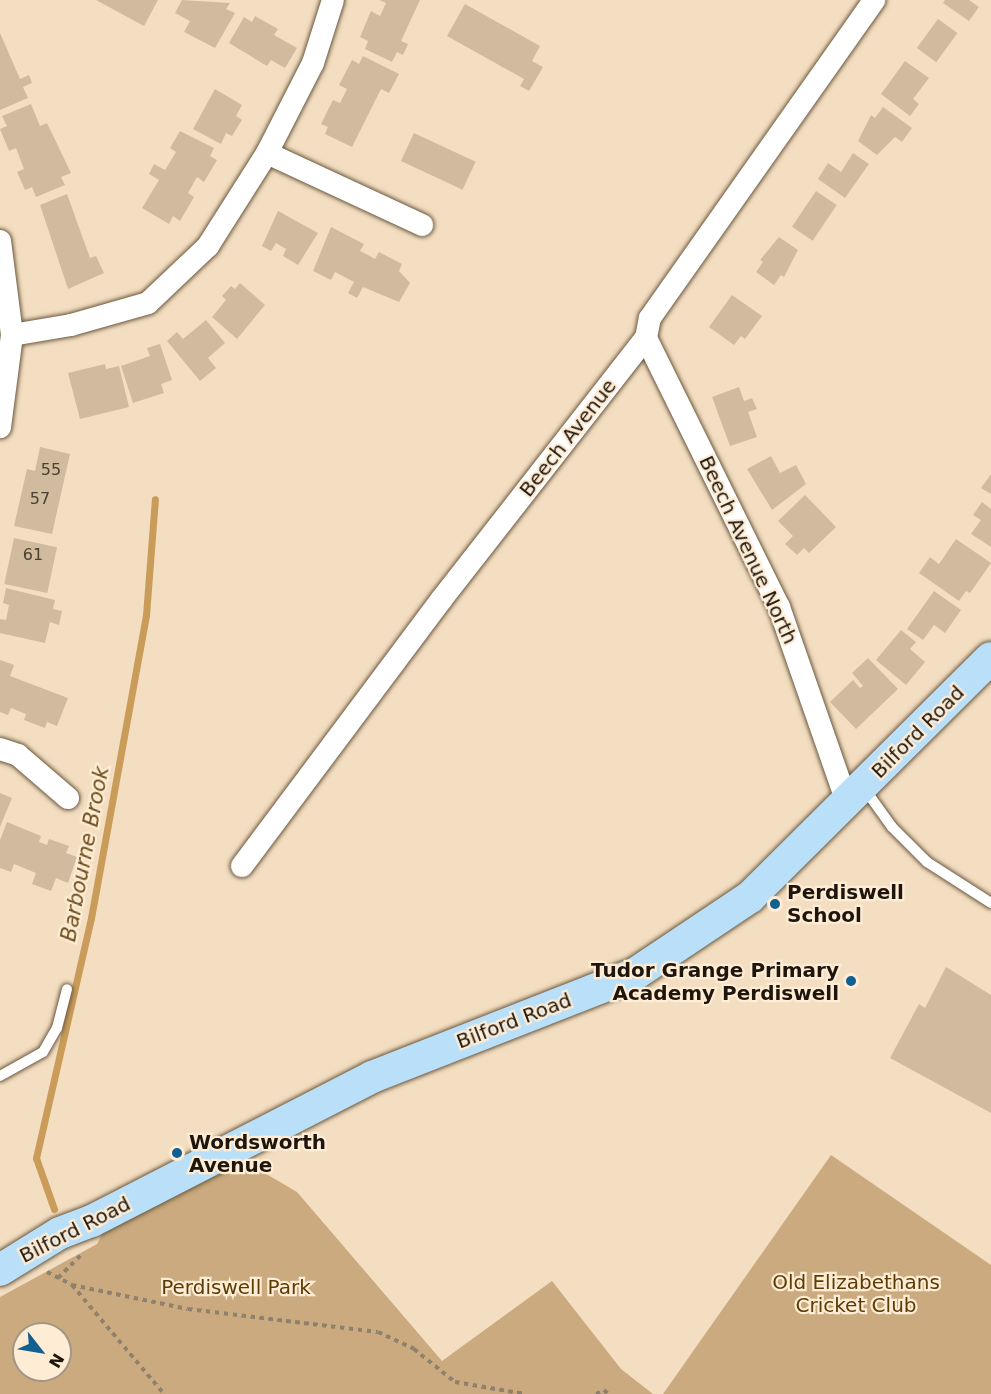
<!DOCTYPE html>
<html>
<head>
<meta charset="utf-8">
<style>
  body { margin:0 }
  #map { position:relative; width:991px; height:1394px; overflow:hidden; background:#f4dec1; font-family:"DejaVu Sans",sans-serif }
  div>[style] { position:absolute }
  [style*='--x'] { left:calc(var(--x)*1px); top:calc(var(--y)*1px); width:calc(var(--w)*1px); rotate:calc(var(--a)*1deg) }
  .green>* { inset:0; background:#caaa7e }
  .stream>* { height:7px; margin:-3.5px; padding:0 3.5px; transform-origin:3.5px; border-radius:3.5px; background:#ca9c5a }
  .building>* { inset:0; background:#d1bb9f; transform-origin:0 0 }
  .path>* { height:4px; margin-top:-2px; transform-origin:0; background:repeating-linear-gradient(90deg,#90816d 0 4.5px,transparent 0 9px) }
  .roads { filter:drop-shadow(0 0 2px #6a573e) drop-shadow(0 0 2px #6a573e) }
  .lane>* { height:10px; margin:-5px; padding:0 5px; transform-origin:5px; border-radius:5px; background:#fff }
  .street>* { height:22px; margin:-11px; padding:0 11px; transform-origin:11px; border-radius:11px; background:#fff }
  .secondary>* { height:32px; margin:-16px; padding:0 16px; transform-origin:16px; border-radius:16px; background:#b9e0f8 }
  .dots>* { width:16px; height:16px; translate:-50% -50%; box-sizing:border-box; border:3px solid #feecd5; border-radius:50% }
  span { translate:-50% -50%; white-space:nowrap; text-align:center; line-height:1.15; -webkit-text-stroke:4.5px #feecd5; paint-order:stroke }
  .number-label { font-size:16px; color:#4b3f31 }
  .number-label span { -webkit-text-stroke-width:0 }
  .street-label { font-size:20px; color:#1e160c }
  .poi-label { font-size:20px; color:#1e160c; font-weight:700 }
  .left { translate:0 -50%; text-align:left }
  .right { translate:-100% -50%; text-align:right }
  .park-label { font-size:20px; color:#5b3c05 }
  .water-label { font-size:21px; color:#6e4e1c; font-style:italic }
  .north { position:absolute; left:12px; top:1322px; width:60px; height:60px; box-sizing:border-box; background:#feecd5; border:2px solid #a49685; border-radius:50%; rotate:121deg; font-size:16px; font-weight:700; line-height:24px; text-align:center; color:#1e160c }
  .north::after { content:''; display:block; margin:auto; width:21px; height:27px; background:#125f92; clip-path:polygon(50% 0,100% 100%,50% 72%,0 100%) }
</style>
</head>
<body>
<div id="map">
  <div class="green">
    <i style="clip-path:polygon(831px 1155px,991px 1265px,991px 1394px,663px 1394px)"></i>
    <i style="clip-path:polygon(evenodd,244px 1161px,297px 1192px,442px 1361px,552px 1281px,621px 1369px,653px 1394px,0 1394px,0 1297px,97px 1244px,103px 1233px,244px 1161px,24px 1334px,60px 1334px,60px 1370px,24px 1370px,24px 1334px)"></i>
  </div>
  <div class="stream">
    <i style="--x:54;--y:1209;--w:54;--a:-109.4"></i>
    <i style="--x:36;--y:1158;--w:246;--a:-77.1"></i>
    <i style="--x:91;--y:918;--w:308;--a:-79.7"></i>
    <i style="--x:146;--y:615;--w:116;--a:-85.6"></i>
  </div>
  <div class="building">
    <i style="clip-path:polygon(96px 0,158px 0,144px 26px)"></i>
    <i style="clip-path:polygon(182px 0,230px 3px,226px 9px,235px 13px,215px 48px,184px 32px,190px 21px,175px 13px)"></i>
    <i style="clip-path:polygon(379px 0,420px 0,401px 41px,408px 44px,403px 55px,397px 52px,392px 62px,365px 49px,368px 41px,360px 37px,371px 11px,380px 16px,386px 3px)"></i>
    <i style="clip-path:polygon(945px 0,969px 0,979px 7px,969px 21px,943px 3px)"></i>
    <i style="clip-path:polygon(465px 4px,540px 46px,532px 61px,543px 67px,529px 91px,520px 86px,524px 79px,447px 36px)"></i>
    <i style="clip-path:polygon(255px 16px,278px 29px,274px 35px,297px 48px,285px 68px,271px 60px,267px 66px,229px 43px,244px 17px,252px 22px)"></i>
    <i style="left:938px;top:19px;width:24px;height:36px;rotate:36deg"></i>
    <i style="clip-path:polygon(0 33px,20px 79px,29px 75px,32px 83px,23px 87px,28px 98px,0 110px)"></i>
    <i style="clip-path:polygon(363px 56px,399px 74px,389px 93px,381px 89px,352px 147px,325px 134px,328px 127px,321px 124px,333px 100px,340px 103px,347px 89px,339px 85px,352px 60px,359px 64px)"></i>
    <i style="clip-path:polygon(905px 61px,929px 78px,913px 99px,919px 104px,910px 116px,881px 94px)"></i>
    <i style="clip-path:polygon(215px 89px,242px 105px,236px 116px,242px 120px,232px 136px,226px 133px,221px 144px,193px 129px)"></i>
    <i style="clip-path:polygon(31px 104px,40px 126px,47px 123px,71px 173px,61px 177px,65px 185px,36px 197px,32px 187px,25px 190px,17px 172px,24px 169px,16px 148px,9px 151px,0 129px,7px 126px,2px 116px)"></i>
    <i style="clip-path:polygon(883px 107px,912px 128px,902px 142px,895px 137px,877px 155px,858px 141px,871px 115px,875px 118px)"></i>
    <i style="clip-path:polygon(180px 131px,214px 148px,210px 156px,217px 160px,204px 182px,197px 177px,188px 193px,194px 197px,180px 221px,173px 216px,169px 224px,142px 208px,159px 180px,149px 174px,154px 164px,165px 170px,176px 152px,170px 148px)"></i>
    <i style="left:414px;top:133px;width:68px;height:31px;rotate:25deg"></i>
    <i style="clip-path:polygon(853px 153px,869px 164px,845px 198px,818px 179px,828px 163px,841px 172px)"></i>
    <i style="left:816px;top:191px;width:25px;height:43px;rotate:34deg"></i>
    <i style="clip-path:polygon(67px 194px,90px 258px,96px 256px,104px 273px,68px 289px,40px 205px)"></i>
    <i style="clip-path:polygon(278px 211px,318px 233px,298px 265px,283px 256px,286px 249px,276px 243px,271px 251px,262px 246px)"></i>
    <i style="clip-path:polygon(331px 227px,364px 244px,360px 251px,368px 255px,375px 259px,379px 252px,402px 264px,399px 271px,410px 283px,399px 302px,363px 287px,357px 298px,348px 293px,354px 282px,335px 272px,331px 280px,313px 271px)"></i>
    <i style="clip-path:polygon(779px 237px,798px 250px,784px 277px,781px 275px,774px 285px,756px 272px,763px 262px,760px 260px)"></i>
    <i style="clip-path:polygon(240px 283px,265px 305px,237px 339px,212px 317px,226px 300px,222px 296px,231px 286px,235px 289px)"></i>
    <i style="clip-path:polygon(732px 295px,762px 316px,745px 339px,741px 336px,734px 345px,709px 327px)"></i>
    <i style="clip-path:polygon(206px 320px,225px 343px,208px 358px,216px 368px,200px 381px,167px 341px,177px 332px,183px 339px)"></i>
    <i style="clip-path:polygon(160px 344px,172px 380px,161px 384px,164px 393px,133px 403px,121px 366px,150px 356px,147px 348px)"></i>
    <i style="clip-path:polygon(105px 364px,106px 369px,119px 366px,129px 407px,80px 419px,68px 373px)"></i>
    <i style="clip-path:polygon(739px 387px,744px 401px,752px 398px,757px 409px,748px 412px,757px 437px,730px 446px,712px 397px)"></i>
    <i style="clip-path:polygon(40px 447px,70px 454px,52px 534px,14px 526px,27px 469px,35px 471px)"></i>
    <i style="clip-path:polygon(771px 456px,780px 473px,796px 465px,806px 484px,772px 510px,747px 469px)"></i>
    <i style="clip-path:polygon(991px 474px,991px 494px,981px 488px)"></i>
    <i style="clip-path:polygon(805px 495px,836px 527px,809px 553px,804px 548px,797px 555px,785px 544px,793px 536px,778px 521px)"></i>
    <i style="clip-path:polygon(982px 502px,991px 509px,991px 547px,971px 534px,981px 520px,973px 515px)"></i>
    <i style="left:14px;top:538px;width:44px;height:47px;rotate:12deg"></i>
    <i style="clip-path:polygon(956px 539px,991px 563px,970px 593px,966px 591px,959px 601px,919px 573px,930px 557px,939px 564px)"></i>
    <i style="clip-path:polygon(6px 588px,55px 600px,53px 609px,62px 611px,59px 625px,50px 622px,45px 643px,0 633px,0 619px,6px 620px,9px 605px,3px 603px)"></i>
    <i style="clip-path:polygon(934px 591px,961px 610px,945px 633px,934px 625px,923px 640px,907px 629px)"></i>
    <i style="clip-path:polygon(901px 630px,916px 642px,910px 649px,925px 662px,906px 685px,876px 660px)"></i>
    <i style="clip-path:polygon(868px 658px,898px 689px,856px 729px,830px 702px,853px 680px,860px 688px,863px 686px,852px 673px)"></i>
    <i style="clip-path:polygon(0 660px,14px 665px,10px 676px,68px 698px,57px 726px,47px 722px,45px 728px,24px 720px,26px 714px,11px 708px,8px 715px,0 712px)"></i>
    <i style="clip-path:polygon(0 793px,12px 798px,0 827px)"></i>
    <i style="clip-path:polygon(7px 822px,41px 836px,39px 842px,47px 845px,49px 839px,69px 846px,66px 853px,77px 857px,68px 883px,56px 878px,51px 891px,32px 884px,36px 873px,14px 864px,11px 872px,0 868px,0 840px)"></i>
    <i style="clip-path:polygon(946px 967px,991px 995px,991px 1113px,890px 1058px,919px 1004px,925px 1008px)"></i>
  </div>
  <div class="path">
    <i style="--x:47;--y:1272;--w:28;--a:27"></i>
    <i style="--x:72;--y:1285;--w:143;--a:49.8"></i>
    <i style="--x:58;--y:1278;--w:33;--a:-45"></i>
    <i style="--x:72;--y:1285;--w:118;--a:11.7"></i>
    <i style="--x:188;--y:1309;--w:191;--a:6.9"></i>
    <i style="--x:378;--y:1332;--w:40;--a:25"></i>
    <i style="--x:414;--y:1349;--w:53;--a:38.8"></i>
    <i style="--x:455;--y:1382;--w:71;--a:9.7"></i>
    <i style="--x:596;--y:1394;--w:9;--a:-27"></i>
    <i style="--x:604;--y:1390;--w:6;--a:45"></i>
  </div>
  <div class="roads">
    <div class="lane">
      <i style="--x:864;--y:788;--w:48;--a:54.3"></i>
      <i style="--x:892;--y:827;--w:49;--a:45"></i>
      <i style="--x:927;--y:862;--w:76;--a:32.6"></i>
      <i style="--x:0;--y:1076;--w:49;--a:-29.2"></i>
      <i style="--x:43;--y:1052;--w:28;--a:-60"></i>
      <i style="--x:57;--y:1028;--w:40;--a:-75.6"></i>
    </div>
    <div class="street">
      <i style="--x:267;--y:153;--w:171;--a:24.9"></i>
      <i style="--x:0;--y:241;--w:95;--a:82.7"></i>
      <i style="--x:12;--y:335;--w:93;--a:97.4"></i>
      <i style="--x:12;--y:335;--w:60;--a:-9.6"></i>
      <i style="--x:71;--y:325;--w:80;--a:-15.9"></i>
      <i style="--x:148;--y:303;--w:83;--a:-43.5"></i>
      <i style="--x:208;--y:246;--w:110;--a:-57.6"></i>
      <i style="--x:267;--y:153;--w:101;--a:-62.9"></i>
      <i style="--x:313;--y:63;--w:66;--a:-72.4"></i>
      <i style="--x:646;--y:338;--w:300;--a:63.7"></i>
      <i style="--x:779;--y:607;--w:207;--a:70.8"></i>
      <i style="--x:0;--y:749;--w:19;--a:18"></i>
      <i style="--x:18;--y:755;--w:66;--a:40.7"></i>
      <i style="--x:242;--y:866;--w:332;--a:-53.2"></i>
      <i style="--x:441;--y:600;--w:333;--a:-52"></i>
      <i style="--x:646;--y:338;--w:20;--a:-79"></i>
      <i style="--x:650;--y:318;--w:389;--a:-54.8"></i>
    </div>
    <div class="secondary">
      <i style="--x:0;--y:1270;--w:70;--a:-31.7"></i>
      <i style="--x:60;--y:1233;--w:34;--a:-21"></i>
      <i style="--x:92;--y:1221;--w:315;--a:-27.2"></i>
      <i style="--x:372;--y:1077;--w:282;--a:-21.4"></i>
      <i style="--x:635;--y:974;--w:138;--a:-33.8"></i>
      <i style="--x:750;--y:897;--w:339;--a:-44.8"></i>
    </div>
  </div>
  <div class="dots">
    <i style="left:775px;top:904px;background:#125f92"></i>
    <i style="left:851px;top:981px;background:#125f92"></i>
    <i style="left:177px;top:1153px;background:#125f92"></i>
  </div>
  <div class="number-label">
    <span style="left:51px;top:470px">55</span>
    <span style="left:40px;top:499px">57</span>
    <span style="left:33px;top:555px">61</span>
  </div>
  <div class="street-label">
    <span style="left:568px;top:438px;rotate:-52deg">Beech Avenue</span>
    <span style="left:748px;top:550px;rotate:65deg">Beech Avenue North</span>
    <span style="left:918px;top:732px;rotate:-45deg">Bilford Road</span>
    <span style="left:514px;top:1021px;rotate:-21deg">Bilford Road</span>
    <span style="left:75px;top:1230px;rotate:-27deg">Bilford Road</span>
  </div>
  <div class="poi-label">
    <span class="left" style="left:787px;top:904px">Perdiswell<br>School</span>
    <span class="right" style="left:839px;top:982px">Tudor Grange Primary<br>Academy Perdiswell</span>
    <span class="left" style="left:189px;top:1154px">Wordsworth<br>Avenue</span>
  </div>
  <div class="park-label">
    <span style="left:856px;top:1294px">Old Elizabethans<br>Cricket Club</span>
    <span style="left:236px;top:1287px">Perdiswell Park</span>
  </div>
  <div class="water-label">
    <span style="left:85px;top:854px;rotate:-79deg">Barbourne Brook</span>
  </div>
  <div class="north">N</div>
</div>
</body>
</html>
